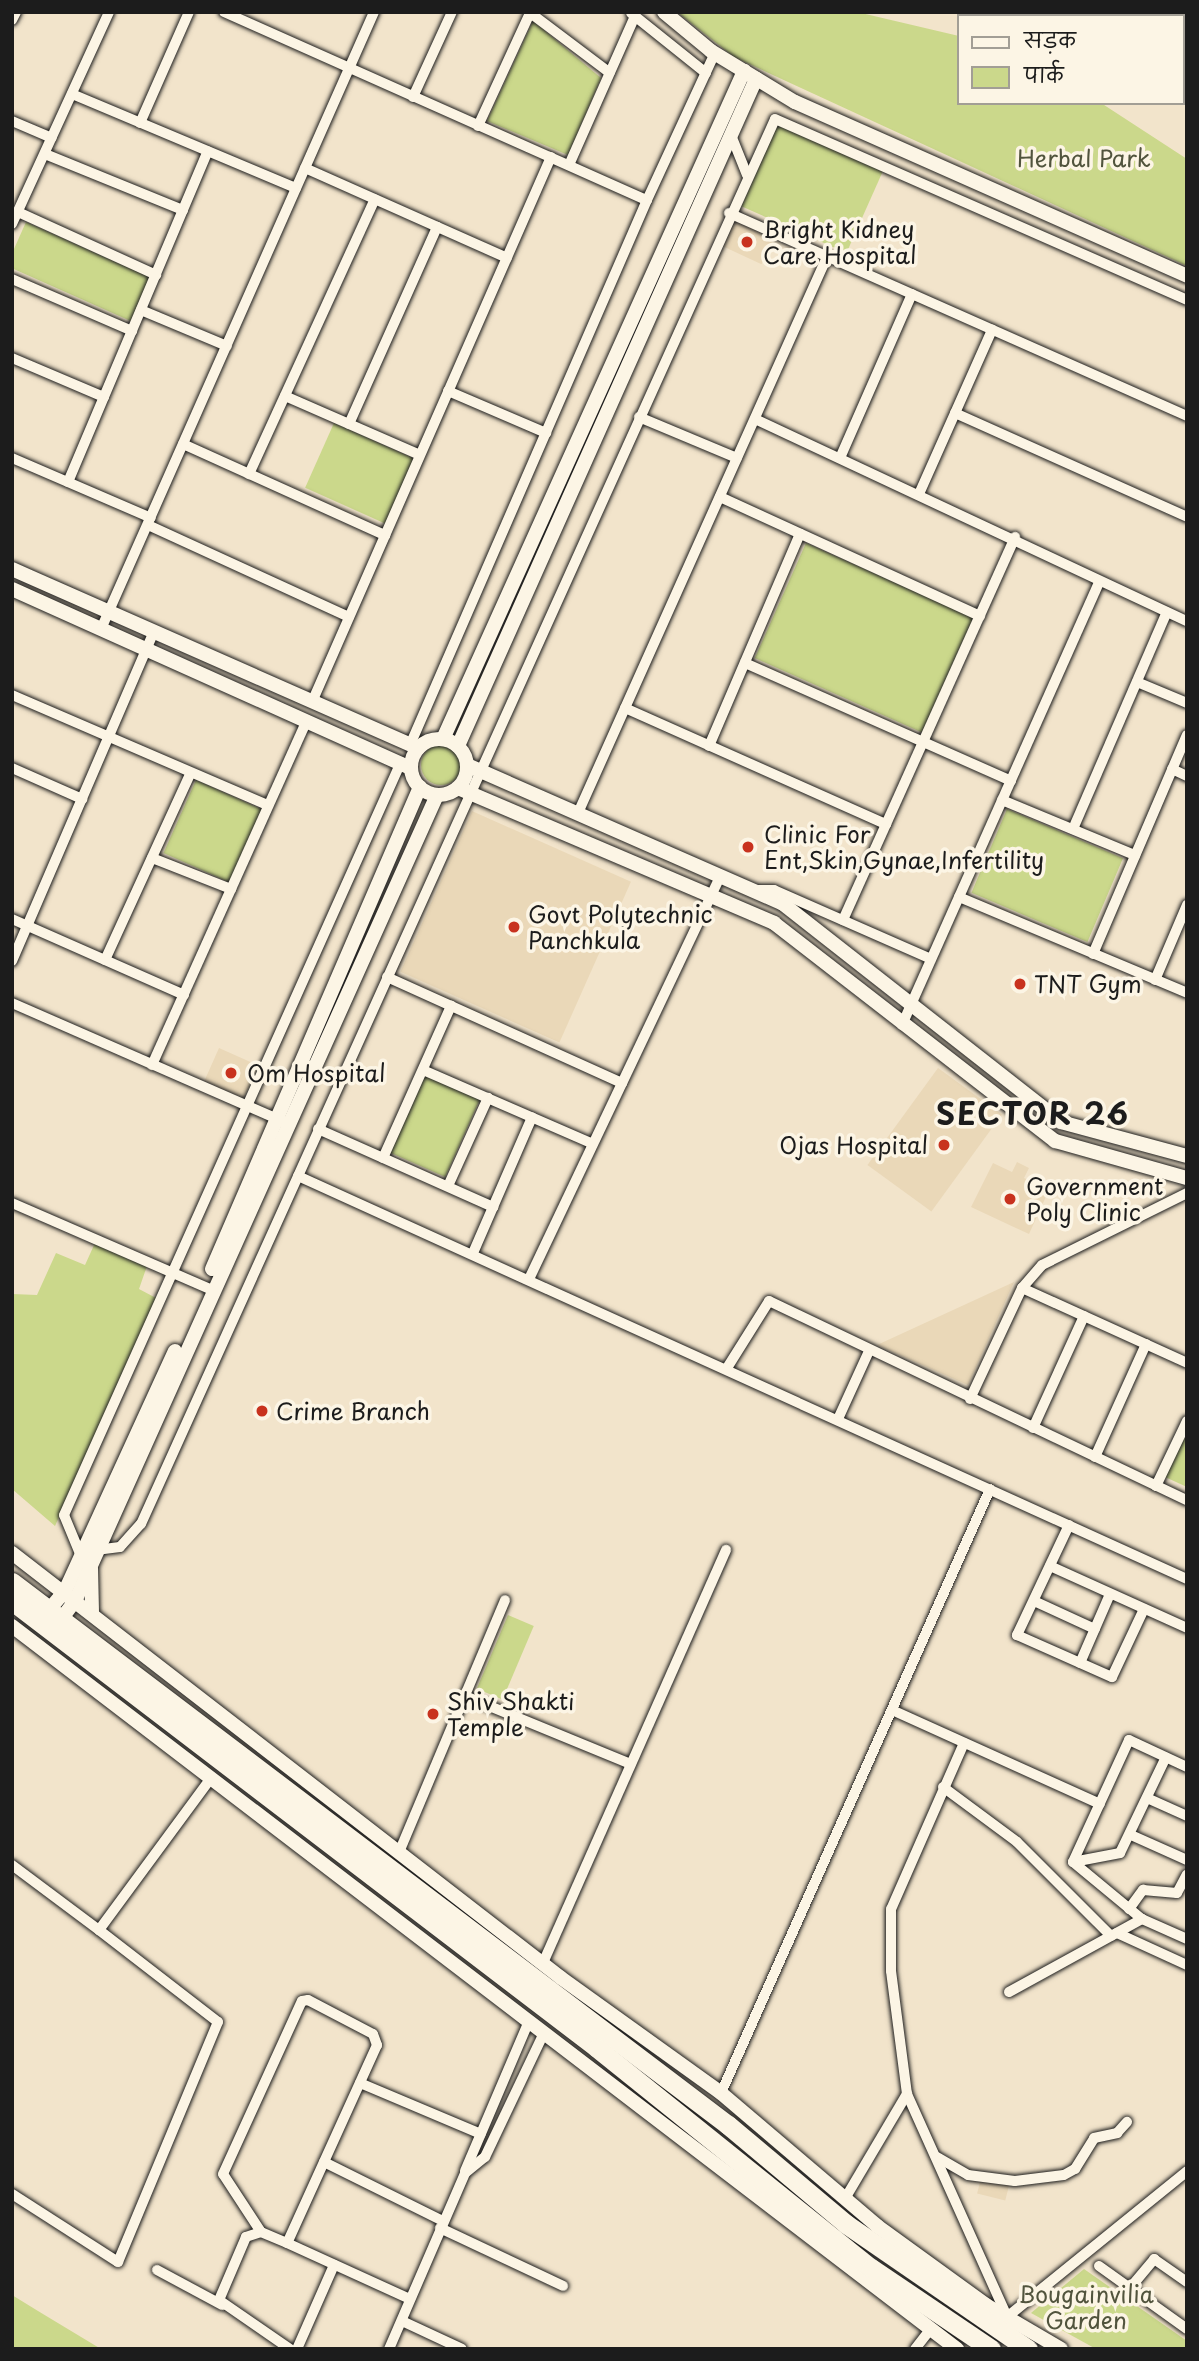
<!DOCTYPE html>
<html>
<head>
<meta charset="utf-8">
<style>
  body { margin:0 }
  #map { position:relative; width:1199px; height:2361px; overflow:hidden; background:#f2e4cb; font-family:"Playpen Sans","Playpen Sans Deva",sans-serif }
  div>[style] { position:absolute }
  [style*='--x'] { left:calc(var(--x)*1px); top:calc(var(--y)*1px); width:calc(var(--w)*1px); rotate:calc(var(--a)*1deg) }
  .built>* { inset:0; background:#ead8b8; transform-origin:0 0 }
  .green>* { inset:0; background:#cbd88b; transform-origin:0 0 }
  .round { border-radius:50% }
  .roads { filter:drop-shadow(0 0 2px #1c1c1c) drop-shadow(0 0 2px #1c1c1c) }
  .minor>* { height:10px; margin:-5px; padding:0 5px; transform-origin:5px; border-radius:5px; background:#fcf5e5 }
  .tertiary>* { height:14px; margin:-7px; padding:0 7px; transform-origin:7px; border-radius:7px; background:#fcf5e5 }
  .tertiary>.ring { margin:-7px; padding:0; box-sizing:content-box; background:none; border:14px solid #fcf5e5; border-radius:50% }
  .trunk>* { height:19px; margin:-9.5px; padding:0 9.5px; transform-origin:9.5px; border-radius:9.5px; background:#fcf5e5 }
  .dots>* { width:19px; height:19px; translate:-50% -50%; box-sizing:border-box; border:4px solid #fcf5e5; border-radius:50% }
  span { translate:-50% -50%; white-space:nowrap; text-align:center; line-height:1.15; -webkit-text-stroke:7px #fcf5e5; paint-order:stroke }
  .park-label { font-size:23px; color:#51543d }
  .poi-label { font-size:23px; color:#1c1c1c }
  .left { translate:0 -50%; text-align:left }
  .right { translate:-100% -50%; text-align:right }
  .district-label { font-size:30px; color:#1c1c1c; font-weight:700; letter-spacing:2px }
  .frame { position:absolute; inset:0; border:14px solid #1c1c1c; pointer-events:none }
  .legend { position:absolute; left:957px; top:14px; width:228px; height:91px; box-sizing:border-box; background:#fcf5e5; border:2px solid #a29e95; margin:0; padding:9px 12px; list-style:none; font-size:21px; color:#1c1c1c }
  .legend li { display:flex; align-items:center; gap:14px; height:35px }
  .legend b { width:35px; border:2px solid #a29e95 }
</style>
</head>
<body>
<div id="map">
  <div class="built">
    <i style="left:733px;top:219px;width:45px;height:29px;rotate:25deg"></i>
    <i style="left:472px;top:811px;width:174px;height:176px;rotate:24deg"></i>
    <i style="left:219px;top:1048px;width:43px;height:36px;rotate:24deg"></i>
    <i style="left:938px;top:1068px;width:79px;height:120px;rotate:36deg"></i>
    <i style="clip-path:polygon(1017px 1162px,1029px 1168px,1024px 1178px,1049px 1190px,1029px 1234px,971px 1207px,993px 1163px,1012px 1172px)"></i>
    <i style="clip-path:polygon(1014px 1282px,968px 1385px,877px 1345px)"></i>
    <i style="left:981px;top:2178px;width:29px;height:16px;rotate:14deg"></i>
  </div>
  <div class="green">
    <i style="clip-path:polygon(677px 12px,857px 12px,959px 36px,959px 103px,1101px 103px,1187px 159px,1187px 266px,734px 57px)"></i>
    <i style="clip-path:polygon(533px 21px,601px 78px,568px 155px,487px 121px)"></i>
    <i style="left:778px;top:124px;width:115px;height:90px;rotate:24deg"></i>
    <i style="left:26px;top:222px;width:137px;height:48px;rotate:24deg"></i>
    <i style="left:334px;top:423px;width:88px;height:71px;rotate:24deg"></i>
    <i style="left:806px;top:543px;width:183px;height:126px;rotate:24deg"></i>
    <i class="round" style="left:421px;top:745px;width:40px;height:40px"></i>
    <i style="left:196px;top:780px;width:73px;height:80px;rotate:24deg"></i>
    <i style="left:1007px;top:809px;width:126px;height:91px;rotate:23deg"></i>
    <i style="left:425px;top:1075px;width:60px;height:85px;rotate:24deg"></i>
    <i style="clip-path:polygon(95px 1243px,147px 1266px,139px 1289px,156px 1298px,55px 1526px,12px 1489px,12px 1294px,37px 1295px,56px 1253px,85px 1265px)"></i>
    <i style="clip-path:polygon(1187px 1430px,1187px 1487px,1165px 1477px)"></i>
    <i style="left:508px;top:1615px;width:28px;height:80px;rotate:23deg"></i>
    <i style="clip-path:polygon(1084px 2269px,1187px 2341px,1187px 2349px,1096px 2349px,1031px 2313px)"></i>
    <i style="clip-path:polygon(12px 2295px,38px 2311px,101px 2349px,12px 2349px)"></i>
  </div>
  <div class="roads">
    <div class="minor">
      <i style="--x:224;--y:12;--w:463;--a:24"></i>
      <i style="--x:647;--y:200;--w:594;--a:113.5"></i>
      <i style="--x:529;--y:12;--w:101;--a:37"></i>
      <i style="--x:631;--y:13;--w:96;--a:38.7"></i>
      <i style="--x:12;--y:20;--w:9;--a:-63"></i>
      <i style="--x:72;--y:94;--w:243;--a:22.8"></i>
      <i style="--x:413;--y:97;--w:94;--a:-65.4"></i>
      <i style="--x:12;--y:121;--w:43;--a:23"></i>
      <i style="--x:140;--y:123;--w:121;--a:-66.2"></i>
      <i style="--x:478;--y:126;--w:124;--a:-65.3"></i>
      <i style="--x:731;--y:135;--w:43;--a:68.2"></i>
      <i style="--x:45;--y:154;--w:149;--a:22.1"></i>
      <i style="--x:569;--y:165;--w:163;--a:-66.1"></i>
      <i style="--x:305;--y:168;--w:221;--a:24"></i>
      <i style="--x:647;--y:200;--w:162;--a:-65.2"></i>
      <i style="--x:18;--y:212;--w:152;--a:24.5"></i>
      <i style="--x:729;--y:213;--w:501;--a:23.9"></i>
      <i style="--x:12;--y:224;--w:233;--a:-65.4"></i>
      <i style="--x:12;--y:279;--w:131;--a:23.4"></i>
      <i style="--x:141;--y:310;--w:93;--a:22.7"></i>
      <i style="--x:12;--y:358;--w:100;--a:23"></i>
      <i style="--x:448;--y:391;--w:107;--a:23.2"></i>
      <i style="--x:285;--y:396;--w:147;--a:23.6"></i>
      <i style="--x:955;--y:413;--w:254;--a:24.1"></i>
      <i style="--x:639;--y:417;--w:106;--a:22.7"></i>
      <i style="--x:755;--y:419;--w:477;--a:25.1"></i>
      <i style="--x:349;--y:424;--w:216;--a:-65.9"></i>
      <i style="--x:183;--y:444;--w:222;--a:24.3"></i>
      <i style="--x:12;--y:458;--w:151;--a:23.3"></i>
      <i style="--x:840;--y:458;--w:179;--a:-66.3"></i>
      <i style="--x:249;--y:474;--w:302;--a:-65.4"></i>
      <i style="--x:68;--y:482;--w:359;--a:-67.1"></i>
      <i style="--x:919;--y:494;--w:180;--a:-66"></i>
      <i style="--x:720;--y:497;--w:286;--a:24.6"></i>
      <i style="--x:148;--y:525;--w:221;--a:24.6"></i>
      <i style="--x:101;--y:629;--w:675;--a:-66.13"></i>
      <i style="--x:745;--y:663;--w:291;--a:23.9"></i>
      <i style="--x:1137;--y:682;--w:54;--a:22.8"></i>
      <i style="--x:12;--y:695;--w:279;--a:23.3"></i>
      <i style="--x:312;--y:702;--w:595;--a:-66.32"></i>
      <i style="--x:625;--y:708;--w:286;--a:24"></i>
      <i style="--x:709;--y:746;--w:231;--a:-66.8"></i>
      <i style="--x:12;--y:768;--w:77;--a:23.9"></i>
      <i style="--x:1172;--y:769;--w:17;--a:25"></i>
      <i style="--x:1002;--y:800;--w:144;--a:22.5"></i>
      <i style="--x:578;--y:813;--w:609;--a:-65.88"></i>
      <i style="--x:1073;--y:829;--w:236;--a:-66.6"></i>
      <i style="--x:152;--y:858;--w:85;--a:21.4"></i>
      <i style="--x:757;--y:890;--w:17;--a:0"></i>
      <i style="--x:774;--y:890;--w:171;--a:23.7"></i>
      <i style="--x:959;--y:897;--w:247;--a:22.8"></i>
      <i style="--x:12;--y:919;--w:188;--a:23.8"></i>
      <i style="--x:843;--y:920;--w:420;--a:-65.8"></i>
      <i style="--x:1093;--y:954;--w:238;--a:-66.8"></i>
      <i style="--x:105;--y:960;--w:205;--a:-65.4"></i>
      <i style="--x:12;--y:961;--w:358;--a:-66.7"></i>
      <i style="--x:387;--y:977;--w:258;--a:24.3"></i>
      <i style="--x:1155;--y:980;--w:82;--a:-66.9"></i>
      <i style="--x:12;--y:1003;--w:295;--a:23.6"></i>
      <i style="--x:902;--y:1025;--w:485;--a:-66"></i>
      <i style="--x:152;--y:1065;--w:378;--a:-65.8"></i>
      <i style="--x:423;--y:1070;--w:185;--a:23.5"></i>
      <i style="--x:318;--y:1129;--w:192;--a:24"></i>
      <i style="--x:383;--y:1158;--w:167;--a:-65.9"></i>
      <i style="--x:298;--y:1176;--w:976;--a:24.39"></i>
      <i style="--x:448;--y:1186;--w:97;--a:-65.6"></i>
      <i style="--x:12;--y:1203;--w:218;--a:23.5"></i>
      <i style="--x:473;--y:1253;--w:148;--a:-66.5"></i>
      <i style="--x:530;--y:1277;--w:444;--a:-64.6"></i>
      <i style="--x:1022;--y:1288;--w:181;--a:24.4"></i>
      <i style="--x:727;--y:1368;--w:79;--a:-57.9"></i>
      <i style="--x:769;--y:1301;--w:463;--a:25.5"></i>
      <i style="--x:970;--y:1399;--w:123;--a:-64.9"></i>
      <i style="--x:1022;--y:1288;--w:30;--a:-49"></i>
      <i style="--x:1042;--y:1265;--w:162;--a:-26.4"></i>
      <i style="--x:838;--y:1419;--w:75;--a:-65.5"></i>
      <i style="--x:1033;--y:1428;--w:123;--a:-65.5"></i>
      <i style="--x:1095;--y:1457;--w:124;--a:-65.7"></i>
      <i style="--x:1156;--y:1486;--w:72;--a:-64.5"></i>
      <i style="--x:1069;--y:1525;--w:122;--a:115.3"></i>
      <i style="--x:1017;--y:1635;--w:104;--a:23.9"></i>
      <i style="--x:1112;--y:1677;--w:75;--a:-64.8"></i>
      <i style="--x:96;--y:1550;--w:24;--a:-7"></i>
      <i style="--x:120;--y:1547;--w:31;--a:-48"></i>
      <i style="--x:141;--y:1524;--w:1541;--a:-65.71"></i>
      <i style="--x:775;--y:119;--w:450;--a:23.7"></i>
      <i style="--x:81;--y:1556;--w:44;--a:-112.5"></i>
      <i style="--x:64;--y:1515;--w:825;--a:-65.89"></i>
      <i style="--x:1050;--y:1566;--w:150;--a:24.3"></i>
      <i style="--x:1034;--y:1601;--w:67;--a:24.7"></i>
      <i style="--x:1080;--y:1663;--w:75;--a:-66.5"></i>
      <i style="--x:465;--y:1696;--w:179;--a:22.3"></i>
      <i style="--x:892;--y:1710;--w:228;--a:24.3"></i>
      <i style="--x:964;--y:1743;--w:181;--a:113.7"></i>
      <i style="--x:891;--y:1909;--w:62;--a:90"></i>
      <i style="--x:891;--y:1971;--w:124;--a:82.6"></i>
      <i style="--x:907;--y:2094;--w:244;--a:65.8"></i>
      <i style="--x:1007;--y:2317;--w:232;--a:-39"></i>
      <i style="--x:1187;--y:1767;--w:64;--a:-155"></i>
      <i style="--x:1129;--y:1740;--w:134;--a:114.7"></i>
      <i style="--x:1073;--y:1862;--w:89;--a:39.6"></i>
      <i style="--x:1142;--y:1919;--w:49;--a:24"></i>
      <i style="--x:943;--y:1787;--w:92;--a:36.6"></i>
      <i style="--x:1017;--y:1842;--w:133;--a:45"></i>
      <i style="--x:1147;--y:1798;--w:44;--a:24.2"></i>
      <i style="--x:1131;--y:1835;--w:61;--a:24.1"></i>
      <i style="--x:400;--y:1850;--w:271;--a:-67.2"></i>
      <i style="--x:1073;--y:1862;--w:48;--a:-10.8"></i>
      <i style="--x:1120;--y:1853;--w:106;--a:-64.4"></i>
      <i style="--x:12;--y:1865;--w:109;--a:36.8"></i>
      <i style="--x:1129;--y:1909;--w:24;--a:-54"></i>
      <i style="--x:1143;--y:1890;--w:34;--a:5"></i>
      <i style="--x:1177;--y:1893;--w:21;--a:-62"></i>
      <i style="--x:1117;--y:1933;--w:77;--a:24.6"></i>
      <i style="--x:543;--y:1963;--w:452;--a:-66.1"></i>
      <i style="--x:1009;--y:1992;--w:152;--a:-28.8"></i>
      <i style="--x:360;--y:2083;--w:131;--a:22.9"></i>
      <i style="--x:721;--y:2093;--w:661;--a:-65.99"></i>
      <i style="--x:937;--y:2157;--w:36;--a:30"></i>
      <i style="--x:968;--y:2175;--w:47;--a:7.3"></i>
      <i style="--x:1015;--y:2181;--w:49;--a:-7"></i>
      <i style="--x:1064;--y:2175;--w:13;--a:-29"></i>
      <i style="--x:1075;--y:2169;--w:36;--a:-58"></i>
      <i style="--x:1094;--y:2138;--w:24;--a:-12"></i>
      <i style="--x:1117;--y:2133;--w:15;--a:-48"></i>
      <i style="--x:324;--y:2162;--w:133;--a:26.4"></i>
      <i style="--x:465;--y:2171;--w:161;--a:-66.9"></i>
      <i style="--x:12;--y:2194;--w:126;--a:32.7"></i>
      <i style="--x:118;--y:2262;--w:260;--a:-67.4"></i>
      <i style="--x:218;--y:2022;--w:150;--a:-142.3"></i>
      <i style="--x:99;--y:1930;--w:190;--a:-53.6"></i>
      <i style="--x:846;--y:2197;--w:120;--a:-59.4"></i>
      <i style="--x:440;--y:2228;--w:136;--a:25.2"></i>
      <i style="--x:261;--y:2232;--w:69;--a:-123.2"></i>
      <i style="--x:223;--y:2174;--w:190;--a:-65.5"></i>
      <i style="--x:302;--y:2001;--w:6;--a:-9"></i>
      <i style="--x:308;--y:2000;--w:73;--a:27.6"></i>
      <i style="--x:373;--y:2034;--w:12;--a:70"></i>
      <i style="--x:377;--y:2045;--w:217;--a:114.4"></i>
      <i style="--x:287;--y:2243;--w:135;--a:24.5"></i>
      <i style="--x:287;--y:2243;--w:28;--a:-157"></i>
      <i style="--x:261;--y:2232;--w:16;--a:162"></i>
      <i style="--x:246;--y:2237;--w:69;--a:113.2"></i>
      <i style="--x:219;--y:2300;--w:86;--a:34.6"></i>
      <i style="--x:1099;--y:2266;--w:108;--a:35.6"></i>
      <i style="--x:157;--y:2270;--w:74;--a:28.3"></i>
      <i style="--x:1130;--y:2288;--w:38;--a:-50"></i>
      <i style="--x:1154;--y:2259;--w:40;--a:34.9"></i>
      <i style="--x:402;--y:2321;--w:66;--a:25"></i>
      <i style="--x:297;--y:2349;--w:92;--a:-66.2"></i>
      <i style="--x:389;--y:2349;--w:192;--a:-66.6"></i>
      <i style="--x:465;--y:2173;--w:26;--a:-39"></i>
      <i style="--x:485;--y:2157;--w:135;--a:-64.6"></i>
      <i style="--x:915;--y:2349;--w:23;--a:-52"></i>
    </div>
    <div class="tertiary">
      <i style="--x:664;--y:12;--w:61;--a:39.7"></i>
      <i style="--x:711;--y:51;--w:98;--a:31.3"></i>
      <i style="--x:795;--y:102;--w:429;--a:23.9"></i>
      <i style="--x:12;--y:569;--w:444;--a:23.8"></i>
      <i style="--x:12;--y:589;--w:437;--a:24.2"></i>
      <i style="--x:443;--y:739;--w:733;--a:-65.74"></i>
      <i class="ring" style="left:411px;top:739px;width:42px;height:42px"></i>
      <i style="--x:458;--y:746;--w:731;--a:-65.93"></i>
      <i style="--x:467;--y:765;--w:344;--a:23.7"></i>
      <i style="--x:782;--y:903;--w:355;--a:38.1"></i>
      <i style="--x:1061;--y:1122;--w:131;--a:15.1"></i>
      <i style="--x:458;--y:788;--w:344;--a:23.1"></i>
      <i style="--x:774;--y:923;--w:356;--a:37.8"></i>
      <i style="--x:1055;--y:1141;--w:137;--a:15.7"></i>
      <i style="--x:212;--y:1269;--w:525;--a:-66.66"></i>
      <i style="--x:12;--y:1553;--w:694;--a:37.74"></i>
      <i style="--x:561;--y:1978;--w:197;--a:35.7"></i>
      <i style="--x:721;--y:2093;--w:205;--a:40.4"></i>
      <i style="--x:877;--y:2226;--w:135;--a:35.9"></i>
      <i style="--x:986;--y:2305;--w:87;--a:30.4"></i>
      <i style="--x:91;--y:1568;--w:44;--a:88.7"></i>
      <i style="--x:43;--y:1617;--w:34;--a:-50"></i>
      <i style="--x:65;--y:1591;--w:264;--a:-65.4"></i>
      <i style="--x:12;--y:1626;--w:1190;--a:37.42"></i>
      <i style="--x:56;--y:1626;--w:34;--a:-53"></i>
      <i style="--x:76;--y:1599;--w:881;--a:-65.82"></i>
    </div>
    <div class="trunk">
      <i style="--x:12;--y:1582;--w:899;--a:37.18"></i>
      <i style="--x:728;--y:2125;--w:154;--a:40"></i>
      <i style="--x:846;--y:2224;--w:221;--a:34.5"></i>
      <i style="--x:12;--y:1601;--w:736;--a:37.38"></i>
      <i style="--x:597;--y:2048;--w:351;--a:38.8"></i>
      <i style="--x:871;--y:2268;--w:145;--a:34"></i>
    </div>
  </div>
  <div class="dots">
    <i style="left:747px;top:242px;background:#c8321e"></i>
    <i style="left:748px;top:847px;background:#c8321e"></i>
    <i style="left:514px;top:927px;background:#c8321e"></i>
    <i style="left:1020px;top:984px;background:#c8321e"></i>
    <i style="left:231px;top:1073px;background:#c8321e"></i>
    <i style="left:944px;top:1145px;background:#c8321e"></i>
    <i style="left:1010px;top:1199px;background:#c8321e"></i>
    <i style="left:262px;top:1411px;background:#c8321e"></i>
    <i style="left:433px;top:1714px;background:#c8321e"></i>
  </div>
  <div class="park-label">
    <span style="left:1084px;top:158px">Herbal Park</span>
    <span style="left:1086px;top:2307px">Bougainvilia<br>Garden</span>
  </div>
  <div class="poi-label">
    <span class="left" style="left:763px;top:242px">Bright Kidney<br>Care Hospital</span>
    <span class="left" style="left:764px;top:847px">Clinic For<br>Ent,Skin,Gynae,Infertility</span>
    <span class="left" style="left:528px;top:927px">Govt Polytechnic<br>Panchkula</span>
    <span class="left" style="left:1034px;top:984px">TNT Gym</span>
    <span class="left" style="left:247px;top:1073px">Om Hospital</span>
    <span class="right" style="left:928px;top:1145px">Ojas Hospital</span>
    <span class="left" style="left:1026px;top:1199px">Government<br>Poly Clinic</span>
    <span class="left" style="left:276px;top:1411px">Crime Branch</span>
    <span class="left" style="left:447px;top:1714px">Shiv Shakti<br>Temple</span>
  </div>
  <div class="district-label">
    <span style="left:1033px;top:1113px">SECTOR 26</span>
  </div>
  <div class="frame"></div>
  <ul class="legend">
  <li><b style="height:9px;background:#fcf5e5"></b>सड़क</li>
  <li><b style="height:19px;background:#cbd88b"></b>पार्क</li>
  </ul>
</div>
</body>
</html>
